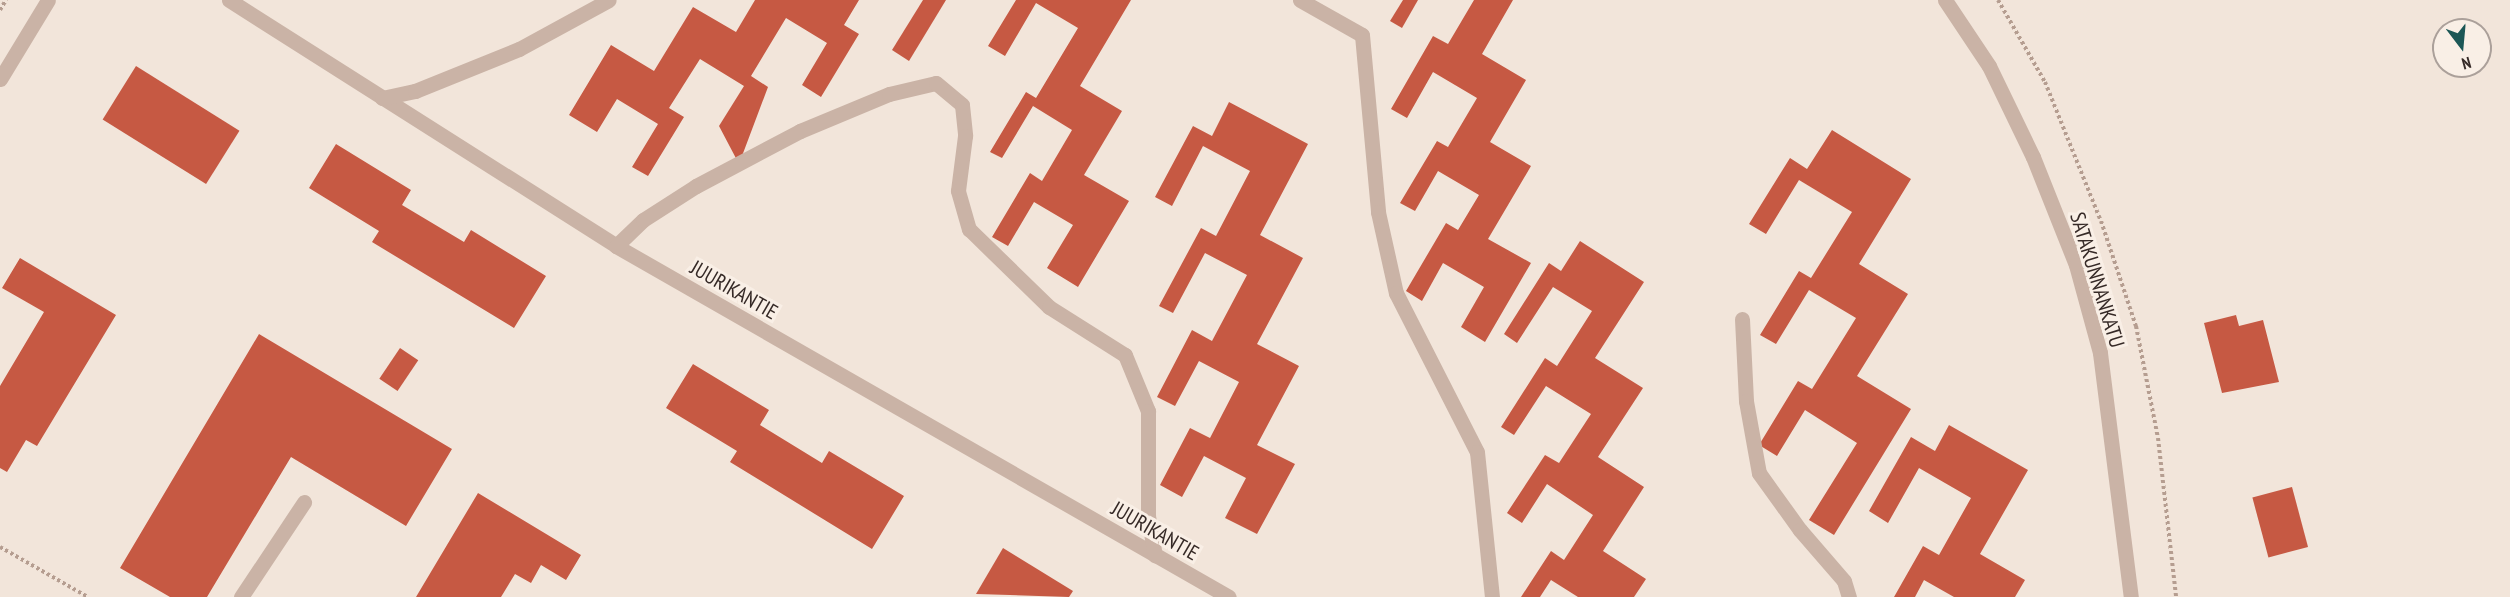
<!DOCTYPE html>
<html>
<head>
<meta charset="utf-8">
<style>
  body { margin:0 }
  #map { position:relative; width:2510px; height:597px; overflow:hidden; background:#f2e5da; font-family:"PT Sans Narrow",sans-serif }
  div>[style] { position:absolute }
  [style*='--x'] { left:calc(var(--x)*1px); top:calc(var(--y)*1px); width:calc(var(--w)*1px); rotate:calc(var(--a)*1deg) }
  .building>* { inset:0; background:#c65943; transform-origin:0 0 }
  .path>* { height:4px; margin-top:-2px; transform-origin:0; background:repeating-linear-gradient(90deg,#b59d90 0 3px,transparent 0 6px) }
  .minor>* { height:15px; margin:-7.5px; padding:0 7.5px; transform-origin:7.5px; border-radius:7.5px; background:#cab3a6 }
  span { translate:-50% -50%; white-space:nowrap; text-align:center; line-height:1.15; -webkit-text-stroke:6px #f9efe6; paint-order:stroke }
  .street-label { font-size:21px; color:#362a27 }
  .north { position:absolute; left:2432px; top:18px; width:60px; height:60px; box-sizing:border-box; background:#f9efe6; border:2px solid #aba09a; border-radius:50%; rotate:164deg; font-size:16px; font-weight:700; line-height:24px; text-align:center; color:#362a27 }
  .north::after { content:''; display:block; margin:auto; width:21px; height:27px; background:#1c5756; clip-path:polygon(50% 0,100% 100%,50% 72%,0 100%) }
</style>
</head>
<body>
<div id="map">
  <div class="building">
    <i style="clip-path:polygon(755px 0,859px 0,844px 25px,859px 34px,821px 97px,802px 85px,827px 43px,786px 18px,751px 76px,768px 87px,739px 164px,719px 126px,744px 86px,700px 59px,669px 108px,684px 117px,648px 176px,632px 167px,658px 124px,617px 99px,597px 132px,569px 115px,611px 45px,654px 71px,693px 7px,736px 32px)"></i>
    <i style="clip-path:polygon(923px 0,946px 0,909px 61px,892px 50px)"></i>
    <i style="clip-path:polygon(1016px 0,1131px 0,1080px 86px,1122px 111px,1084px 175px,1129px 201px,1078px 287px,1047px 268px,1073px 225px,1034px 202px,1008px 246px,992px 237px,1030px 173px,1042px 181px,1072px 130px,1033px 106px,1002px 158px,990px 152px,1026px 92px,1036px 98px,1078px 28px,1036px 3px,1005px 56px,988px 46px)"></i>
    <i style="clip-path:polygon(1403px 0,1418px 0,1402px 28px,1390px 21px)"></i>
    <i style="clip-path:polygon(1474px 0,1513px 0,1482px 54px,1526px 80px,1490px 142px,1531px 166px,1488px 239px,1531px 263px,1485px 342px,1461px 327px,1484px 287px,1443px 263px,1422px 301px,1406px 291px,1446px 223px,1458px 230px,1479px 195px,1438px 171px,1415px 211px,1400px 203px,1437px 141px,1448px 147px,1477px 98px,1433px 72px,1407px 118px,1391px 109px,1433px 36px,1448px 44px)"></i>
    <i style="left:136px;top:66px;width:122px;height:63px;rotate:32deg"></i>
    <i style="clip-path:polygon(1229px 102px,1308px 144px,1260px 235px,1303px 258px,1257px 344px,1299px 366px,1257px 445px,1295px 464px,1257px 534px,1225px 518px,1246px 478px,1204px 456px,1182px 497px,1160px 485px,1190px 428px,1210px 438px,1239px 382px,1199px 361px,1175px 406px,1157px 397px,1192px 330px,1212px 341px,1247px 275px,1205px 253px,1173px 313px,1159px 306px,1201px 228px,1216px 236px,1250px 171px,1203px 146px,1172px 206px,1155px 197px,1193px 126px,1212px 136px)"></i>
    <i style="clip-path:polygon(1832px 130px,1911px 179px,1859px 264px,1908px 294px,1857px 376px,1911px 409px,1834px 535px,1809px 520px,1857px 443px,1805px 410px,1777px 456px,1759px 445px,1798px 381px,1812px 389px,1856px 318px,1809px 290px,1776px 344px,1760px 335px,1799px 271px,1811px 278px,1852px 212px,1799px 180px,1766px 234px,1749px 224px,1790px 158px,1807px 169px)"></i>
    <i style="clip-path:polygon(336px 144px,411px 190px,402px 205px,464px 242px,471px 230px,546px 276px,514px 328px,372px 242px,379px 231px,309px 188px)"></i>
    <i style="clip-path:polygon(1580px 241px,1644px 282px,1595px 358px,1643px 388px,1598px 457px,1644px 487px,1603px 551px,1646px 579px,1634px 597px,1578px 597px,1551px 580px,1540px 597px,1521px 597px,1551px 551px,1564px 560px,1593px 515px,1547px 484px,1522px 523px,1507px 513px,1545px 455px,1559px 463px,1591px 414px,1546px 386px,1514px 435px,1501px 427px,1545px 358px,1557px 366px,1592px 311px,1553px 287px,1517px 343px,1504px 334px,1549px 263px,1561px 271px)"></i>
    <i style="clip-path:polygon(20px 258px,116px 315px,37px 446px,26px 440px,7px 472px,0 468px,0 386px,44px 312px,2px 288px)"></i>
    <i style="clip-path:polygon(2236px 315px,2239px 326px,2263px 320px,2279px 382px,2222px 393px,2204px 323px)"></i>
    <i style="clip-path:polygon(259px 334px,452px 449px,406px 526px,291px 457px,207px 597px,170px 597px,120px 568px)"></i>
    <i style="left:400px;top:348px;width:22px;height:37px;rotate:34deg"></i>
    <i style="clip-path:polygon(693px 364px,769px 410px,760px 425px,822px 463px,829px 451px,904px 496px,872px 549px,730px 462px,737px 451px,666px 408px)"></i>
    <i style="clip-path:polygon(1949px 425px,2028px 470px,1980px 554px,2025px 580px,2015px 597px,1954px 597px,1924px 580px,1915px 597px,1894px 597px,1923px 546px,1939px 555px,1971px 498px,1919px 468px,1888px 523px,1869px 511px,1911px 437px,1935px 451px)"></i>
    <i style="left:2292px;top:487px;width:62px;height:41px;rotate:75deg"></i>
    <i style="clip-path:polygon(478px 493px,581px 555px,566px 580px,541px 565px,531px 583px,515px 574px,501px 597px,416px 597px)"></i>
    <i style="clip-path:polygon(1003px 548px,1073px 591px,1069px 597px,976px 594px)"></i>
  </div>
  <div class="path">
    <i style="--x:1998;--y:0;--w:95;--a:60.2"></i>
    <i style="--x:2045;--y:82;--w:150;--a:68.1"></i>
    <i style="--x:2101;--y:221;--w:111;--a:71.6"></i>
    <i style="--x:2136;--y:326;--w:114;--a:78.9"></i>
    <i style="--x:2158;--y:438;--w:160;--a:83.5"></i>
    <i style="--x:0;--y:10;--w:12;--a:-59"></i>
    <i style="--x:0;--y:547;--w:101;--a:29.6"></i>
  </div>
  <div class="minor">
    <i style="--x:229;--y:0;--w:459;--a:32.4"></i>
    <i style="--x:616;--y:246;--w:706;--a:29.8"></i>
    <i style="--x:1300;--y:0;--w:71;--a:29.4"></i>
    <i style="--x:1362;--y:35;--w:178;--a:84.8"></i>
    <i style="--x:1378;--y:212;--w:83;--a:77.5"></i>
    <i style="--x:1396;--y:293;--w:178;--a:63"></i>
    <i style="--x:1477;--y:452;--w:146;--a:84.1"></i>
    <i style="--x:1945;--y:0;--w:79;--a:56.3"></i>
    <i style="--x:1989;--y:66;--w:101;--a:64.2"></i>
    <i style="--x:2033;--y:157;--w:116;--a:68.3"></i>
    <i style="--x:2076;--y:265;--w:91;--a:74.7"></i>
    <i style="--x:2100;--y:353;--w:246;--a:82.8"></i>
    <i style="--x:0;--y:79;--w:92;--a:-58.7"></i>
    <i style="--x:382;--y:98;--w:34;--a:-12"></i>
    <i style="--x:415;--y:91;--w:112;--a:-22"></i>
    <i style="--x:519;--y:49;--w:102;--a:-28.6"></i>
    <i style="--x:616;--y:246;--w:37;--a:-44"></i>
    <i style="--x:643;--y:220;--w:63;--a:-32.7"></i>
    <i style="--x:696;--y:186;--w:118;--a:-27.9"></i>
    <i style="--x:800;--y:131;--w:96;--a:-22.6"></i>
    <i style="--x:889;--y:94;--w:48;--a:-13.2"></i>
    <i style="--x:936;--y:83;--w:34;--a:40"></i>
    <i style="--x:962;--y:105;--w:31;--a:84"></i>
    <i style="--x:965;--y:136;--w:55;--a:97.3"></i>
    <i style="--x:958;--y:191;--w:40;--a:74"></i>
    <i style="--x:969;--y:229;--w:112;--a:44.3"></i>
    <i style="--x:1049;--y:307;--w:90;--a:32.3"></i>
    <i style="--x:1125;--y:355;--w:61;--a:67.7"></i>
    <i style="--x:1148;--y:411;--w:105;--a:90"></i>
    <i style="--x:1148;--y:516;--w:40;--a:80"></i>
    <i style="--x:1742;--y:319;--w:82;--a:87.2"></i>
    <i style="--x:1746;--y:401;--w:73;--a:79.8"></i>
    <i style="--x:1759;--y:473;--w:70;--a:54.3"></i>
    <i style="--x:1800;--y:530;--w:67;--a:49.2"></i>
    <i style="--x:1844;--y:581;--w:17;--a:73"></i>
    <i style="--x:241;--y:597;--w:114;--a:-56.4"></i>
  </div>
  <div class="street-label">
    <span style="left:2097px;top:280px;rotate:73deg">SATAKUNNANKATU</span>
    <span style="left:734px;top:290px;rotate:30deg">JUURIKANTIE</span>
    <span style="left:1155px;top:531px;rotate:30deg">JUURIKANTIE</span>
  </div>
  <div class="north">N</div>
</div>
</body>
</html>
